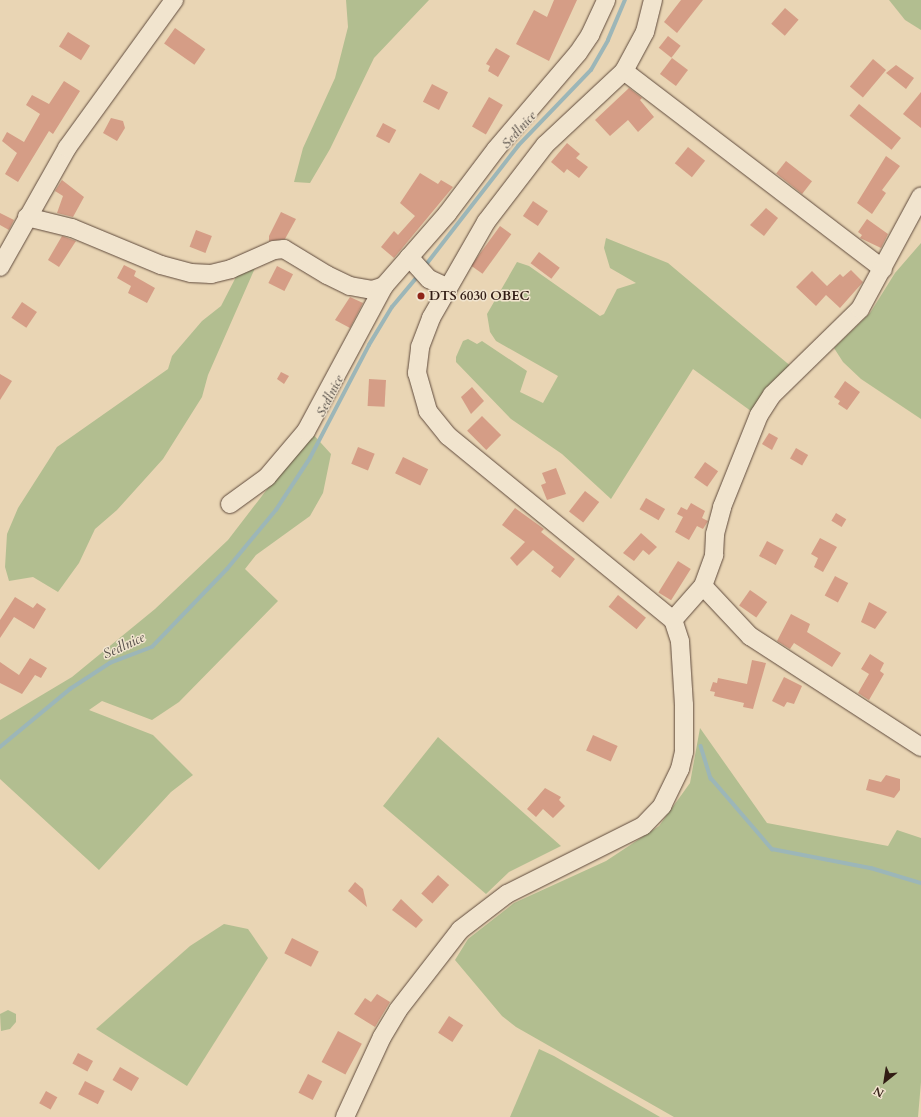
<!DOCTYPE html>
<html>
<head>
<meta charset="utf-8">
<style>
  body { margin:0 }
  #map { position:relative; width:921px; height:1117px; overflow:hidden; background:#e9d5b4; font-family:Cardo,serif }
  div>[style] { position:absolute }
  [style*='--x'] { left:calc(var(--x)*1px); top:calc(var(--y)*1px); width:calc(var(--w)*1px); rotate:calc(var(--a)*1deg) }
  .green>* { inset:0; background:#b2be90 }
  .stream>* { height:3.5px; margin:-1.75px; padding:0 1.75px; transform-origin:1.75px; border-radius:1.75px; background:#9cb6b8 }
  .building>* { inset:0; background:#d59d86; transform-origin:0 0 }
  .roads { filter:drop-shadow(0 0 1px #5f4a3c) drop-shadow(0 0 1px #5f4a3c) }
  .minor>* { height:18px; margin:-9px; padding:0 9px; transform-origin:9px; border-radius:9px; background:#f1e4ce }
  .dots>* { width:11px; height:11px; translate:-50% -50%; box-sizing:border-box; border:2px solid #f1e4ce; border-radius:50% }
  span { translate:-50% -50%; white-space:nowrap; text-align:center; line-height:1.15; -webkit-text-stroke:3px #f1e4ce; paint-order:stroke }
  .poi-label { font-size:13px; color:#311c14; font-weight:700 }
  .left { translate:0 -50%; text-align:left }
  .water-label { font-size:14px; color:#514a45; font-style:italic }
  .north { position:absolute; left:865px; top:1061px; width:40px; height:40px; -webkit-text-stroke:3px #f1e4ce; paint-order:stroke; rotate:210deg; font-size:11px; font-weight:700; line-height:16px; text-align:center; color:#311c14 }
  .north::after { content:''; display:block; margin:auto; width:14px; height:18px; background:#311c14; clip-path:polygon(50% 0,100% 100%,50% 72%,0 100%) }
</style>
</head>
<body>
<div id="map">
  <div class="green">
    <i style="clip-path:polygon(346px 0,429px 0,374px 58px,330px 149px,310px 183px,294px 182px,303px 148px,335px 78px,348px 27px)"></i>
    <i style="clip-path:polygon(889px 0,921px 0,921px 30px,905px 20px)"></i>
    <i style="clip-path:polygon(606px 238px,668px 263px,793px 368px,755px 414px,693px 369px,611px 499px,562px 454px,511px 419px,456px 362px,456px 357px,463px 341px,468px 339px,477px 344px,482px 341px,527px 371px,520px 392px,543px 403px,558px 376px,496px 341px,490px 332px,487px 314px,517px 262px,529px 266px,600px 316px,604px 314px,617px 289px,636px 283px,610px 268px,604px 248px)"></i>
    <i style="clip-path:polygon(921px 243px,921px 419px,861px 379px,843px 362px,834px 348px,870px 313px,895px 273px)"></i>
    <i style="clip-path:polygon(255px 268px,208px 375px,202px 397px,163px 459px,117px 510px,95px 529px,79px 563px,58px 592px,33px 577px,9px 581px,5px 567px,7px 534px,18px 508px,57px 447px,168px 369px,172px 356px,202px 321px,221px 306px,237px 275px)"></i>
    <i style="clip-path:polygon(311px 432px,331px 454px,323px 493px,310px 516px,256px 555px,245px 569px,278px 601px,179px 702px,152px 720px,102px 701px,89px 710px,153px 735px,193px 775px,171px 792px,99px 870px,0 779px,0 720px,72px 677px,155px 609px,228px 540px)"></i>
    <i style="clip-path:polygon(700px 728px,767px 823px,888px 846px,897px 830px,921px 838px,921px 1082px,918px 1117px,674px 1117px,516px 1027px,502px 1016px,455px 960px,468px 939px,514px 903px,606px 861px,659px 826px,690px 783px)"></i>
    <i style="clip-path:polygon(438px 737px,561px 846px,509px 872px,486px 894px,383px 806px)"></i>
    <i style="clip-path:polygon(224px 924px,248px 929px,268px 958px,187px 1086px,96px 1029px,190px 946px)"></i>
    <i style="clip-path:polygon(8px 1010px,16px 1014px,16px 1022px,10px 1029px,1px 1031px,0 1014px)"></i>
    <i style="clip-path:polygon(539px 1049px,554px 1056px,660px 1117px,510px 1117px)"></i>
  </div>
  <div class="stream">
    <i style="--x:425;--y:266;--w:152;--a:-52.2"></i>
    <i style="--x:518;--y:146;--w:105;--a:-46.2"></i>
    <i style="--x:591;--y:70;--w:34;--a:-60"></i>
    <i style="--x:608;--y:40;--w:43;--a:-67"></i>
    <i style="--x:701;--y:746;--w:34;--a:73"></i>
    <i style="--x:711;--y:778;--w:94;--a:49.3"></i>
    <i style="--x:772;--y:849;--w:101;--a:10.9"></i>
    <i style="--x:871;--y:868;--w:52;--a:16.7"></i>
    <i style="--x:0;--y:747;--w:91;--a:-39.6"></i>
    <i style="--x:70;--y:689;--w:48;--a:-33"></i>
    <i style="--x:110;--y:663;--w:45;--a:-20.9"></i>
    <i style="--x:152;--y:647;--w:108;--a:-46.1"></i>
    <i style="--x:227;--y:569;--w:77;--a:-50.3"></i>
    <i style="--x:276;--y:510;--w:62;--a:-56.8"></i>
    <i style="--x:310;--y:458;--w:127;--a:-62.4"></i>
    <i style="--x:369;--y:345;--w:44;--a:-58.8"></i>
    <i style="--x:392;--y:307;--w:40;--a:-50"></i>
  </div>
  <div class="building">
    <i style="clip-path:polygon(554px 0,577px 0,549px 61px,516px 44px,534px 10px,547px 17px)"></i>
    <i style="clip-path:polygon(681px 0,703px 0,677px 33px,664px 22px)"></i>
    <i style="left:785px;top:8px;width:18px;height:21px;rotate:41deg"></i>
    <i style="left:175px;top:28px;width:37px;height:19px;rotate:35deg"></i>
    <i style="left:68px;top:32px;width:26px;height:17px;rotate:32deg"></i>
    <i style="left:668px;top:36px;width:16px;height:15px;rotate:38deg"></i>
    <i style="clip-path:polygon(496px 48px,510px 56px,498px 77px,488px 71px,490px 66px,486px 64px)"></i>
    <i style="left:672px;top:58px;width:20px;height:20px;rotate:37deg"></i>
    <i style="left:873px;top:59px;width:17px;height:36px;rotate:40deg"></i>
    <i style="clip-path:polygon(896px 65px,914px 78px,906px 89px,886px 73px)"></i>
    <i style="clip-path:polygon(64px 81px,80px 91px,53px 134px,49px 131px,18px 182px,5px 174px,17px 153px,2px 141px,7px 132px,24px 142px,40px 114px,26px 105px,32px 95px,49px 104px)"></i>
    <i style="left:432px;top:84px;width:18px;height:20px;rotate:27deg"></i>
    <i style="clip-path:polygon(629px 88px,642px 98px,640px 100px,654px 117px,638px 132px,628px 120px,610px 136px,595px 120px)"></i>
    <i style="clip-path:polygon(921px 92px,921px 128px,903px 114px)"></i>
    <i style="left:489px;top:97px;width:16px;height:34px;rotate:30deg"></i>
    <i style="left:859px;top:104px;width:54px;height:15px;rotate:39deg"></i>
    <i style="clip-path:polygon(111px 118px,123px 121px,125px 128px,117px 141px,103px 133px)"></i>
    <i style="left:383px;top:123px;width:15px;height:15px;rotate:28deg"></i>
    <i style="clip-path:polygon(567px 143px,580px 154px,576px 158px,588px 167px,579px 178px,567px 169px,564px 173px,551px 162px)"></i>
    <i style="left:688px;top:147px;width:22px;height:21px;rotate:39deg"></i>
    <i style="clip-path:polygon(886px 156px,900px 166px,882px 190px,886px 193px,872px 214px,857px 203px)"></i>
    <i style="left:786px;top:161px;width:33px;height:16px;rotate:38deg"></i>
    <i style="clip-path:polygon(420px 173px,438px 184px,441px 180px,453px 187px,394px 258px,381px 247px,394px 231px,398px 235px,415px 216px,400px 203px)"></i>
    <i style="clip-path:polygon(62px 180px,84px 197px,73px 217px,57px 213px,63px 196px,55px 191px)"></i>
    <i style="left:533px;top:201px;width:18px;height:18px;rotate:34deg"></i>
    <i style="clip-path:polygon(766px 208px,778px 218px,764px 236px,750px 225px)"></i>
    <i style="clip-path:polygon(281px 212px,296px 219px,285px 239px,269px 241px,269px 236px)"></i>
    <i style="clip-path:polygon(0 213px,14px 220px,9px 230px,0 225px)"></i>
    <i style="clip-path:polygon(867px 219px,888px 234px,881px 248px,860px 238px,862px 235px,858px 232px)"></i>
    <i style="left:500px;top:226px;width:14px;height:49px;rotate:36deg"></i>
    <i style="left:196px;top:230px;width:17px;height:18px;rotate:21deg"></i>
    <i style="clip-path:polygon(62px 236px,76px 241px,59px 267px,48px 260px)"></i>
    <i style="left:539px;top:252px;width:26px;height:14px;rotate:37deg"></i>
    <i style="clip-path:polygon(124px 265px,136px 271px,134px 276px,155px 288px,147px 303px,128px 293px,131px 286px,117px 278px)"></i>
    <i style="left:277px;top:266px;width:18px;height:19px;rotate:27deg"></i>
    <i style="clip-path:polygon(851px 270px,863px 282px,840px 308px,826px 295px,816px 306px,796px 287px,812px 271px,827px 286px,840px 274px,843px 277px)"></i>
    <i style="clip-path:polygon(350px 297px,363px 303px,350px 328px,335px 320px)"></i>
    <i style="left:22px;top:302px;width:18px;height:19px;rotate:34deg"></i>
    <i style="clip-path:polygon(281px 372px,289px 376px,284px 384px,277px 379px)"></i>
    <i style="clip-path:polygon(0 374px,12px 381px,0 400px)"></i>
    <i style="left:369px;top:379px;width:17px;height:27px;rotate:3deg"></i>
    <i style="clip-path:polygon(845px 381px,860px 392px,847px 410px,838px 404px,840px 401px,834px 397px)"></i>
    <i style="clip-path:polygon(472px 387px,484px 401px,471px 414px,461px 397px)"></i>
    <i style="left:482px;top:416px;width:27px;height:21px;rotate:45deg"></i>
    <i style="clip-path:polygon(769px 433px,778px 438px,772px 450px,762px 444px)"></i>
    <i style="left:358px;top:447px;width:18px;height:18px;rotate:22deg"></i>
    <i style="left:796px;top:448px;width:14px;height:12px;rotate:30deg"></i>
    <i style="left:403px;top:457px;width:28px;height:18px;rotate:26deg"></i>
    <i style="left:705px;top:462px;width:16px;height:19px;rotate:35deg"></i>
    <i style="clip-path:polygon(556px 468px,566px 494px,547px 500px,541px 485px,546px 483px,542px 473px)"></i>
    <i style="left:585px;top:491px;width:18px;height:26px;rotate:38deg"></i>
    <i style="left:646px;top:498px;width:22px;height:13px;rotate:30deg"></i>
    <i style="clip-path:polygon(691px 503px,705px 511px,702px 518px,708px 521px,703px 529px,697px 526px,689px 540px,675px 532px,683px 517px,677px 514px,681px 507px,687px 510px)"></i>
    <i style="clip-path:polygon(515px 508px,544px 529px,541px 532px,575px 559px,560px 578px,551px 571px,554px 567px,533px 550px,517px 566px,510px 558px,525px 542px,502px 525px)"></i>
    <i style="left:836px;top:513px;width:12px;height:9px;rotate:31deg"></i>
    <i style="clip-path:polygon(641px 533px,657px 547px,649px 555px,643px 550px,634px 561px,623px 553px)"></i>
    <i style="clip-path:polygon(820px 538px,837px 547px,823px 572px,814px 567px,818px 558px,811px 554px)"></i>
    <i style="left:767px;top:541px;width:19px;height:17px;rotate:28deg"></i>
    <i style="left:678px;top:561px;width:15px;height:37px;rotate:32deg"></i>
    <i style="left:835px;top:576px;width:15px;height:22px;rotate:28deg"></i>
    <i style="left:750px;top:590px;width:21px;height:19px;rotate:35deg"></i>
    <i style="left:618px;top:595px;width:36px;height:15px;rotate:39deg"></i>
    <i style="clip-path:polygon(15px 597px,33px 608px,37px 603px,46px 609px,34px 629px,14px 617px,0 638px,0 620px)"></i>
    <i style="clip-path:polygon(869px 602px,887px 612px,875px 629px,861px 622px)"></i>
    <i style="clip-path:polygon(791px 614px,810px 624px,807px 632px,841px 653px,832px 667px,794px 643px,790px 649px,777px 641px)"></i>
    <i style="clip-path:polygon(870px 654px,884px 663px,880px 671px,884px 674px,869px 700px,858px 693px,869px 674px,861px 669px)"></i>
    <i style="clip-path:polygon(30px 658px,47px 668px,41px 678px,35px 675px,22px 694px,0 683px,0 662px,19px 675px)"></i>
    <i style="clip-path:polygon(752px 660px,766px 663px,753px 709px,743px 707px,744px 703px,714px 696px,715px 692px,710px 691px,713px 682px,717px 683px,718px 678px,747px 684px)"></i>
    <i style="clip-path:polygon(784px 677px,802px 686px,794px 704px,787px 702px,784px 707px,772px 701px)"></i>
    <i style="left:593px;top:735px;width:27px;height:17px;rotate:24deg"></i>
    <i style="clip-path:polygon(886px 775px,900px 779px,900px 790px,894px 798px,866px 790px,869px 779px,881px 782px)"></i>
    <i style="clip-path:polygon(545px 788px,561px 797px,559px 800px,565px 806px,553px 818px,543px 809px,536px 817px,527px 809px)"></i>
    <i style="left:438px;top:875px;width:15px;height:25px;rotate:42deg"></i>
    <i style="clip-path:polygon(355px 882px,363px 889px,367px 907px,348px 891px)"></i>
    <i style="clip-path:polygon(401px 899px,423px 920px,416px 928px,392px 910px)"></i>
    <i style="left:292px;top:938px;width:30px;height:17px;rotate:27deg"></i>
    <i style="clip-path:polygon(377px 994px,390px 1002px,375px 1027px,354px 1014px,365px 998px,371px 1002px)"></i>
    <i style="left:449px;top:1016px;width:17px;height:20px;rotate:33deg"></i>
    <i style="left:338px;top:1031px;width:27px;height:35px;rotate:28deg"></i>
    <i style="left:78px;top:1053px;width:17px;height:12px;rotate:28deg"></i>
    <i style="left:120px;top:1067px;width:22px;height:15px;rotate:30deg"></i>
    <i style="left:308px;top:1074px;width:16px;height:21px;rotate:27deg"></i>
    <i style="left:85px;top:1081px;width:22px;height:15px;rotate:27deg"></i>
    <i style="left:46px;top:1091px;width:13px;height:14px;rotate:29deg"></i>
  </div>
  <div class="roads">
    <div class="minor">
      <i style="--x:624;--y:71;--w:326;--a:37.4"></i>
      <i style="--x:27;--y:217;--w:46;--a:13.7"></i>
      <i style="--x:72;--y:228;--w:96;--a:22.6"></i>
      <i style="--x:161;--y:265;--w:31;--a:15"></i>
      <i style="--x:191;--y:273;--w:20;--a:3"></i>
      <i style="--x:211;--y:274;--w:21;--a:-14"></i>
      <i style="--x:231;--y:269;--w:47;--a:-23.8"></i>
      <i style="--x:274;--y:250;--w:10;--a:-6"></i>
      <i style="--x:284;--y:249;--w:50;--a:31.2"></i>
      <i style="--x:327;--y:275;--w:25;--a:26"></i>
      <i style="--x:350;--y:286;--w:22;--a:10"></i>
      <i style="--x:372;--y:290;--w:13;--a:-18"></i>
      <i style="--x:384;--y:286;--w:96;--a:-48.8"></i>
      <i style="--x:447;--y:214;--w:81;--a:-53"></i>
      <i style="--x:496;--y:149;--w:126;--a:-49.5"></i>
      <i style="--x:578;--y:53;--w:22;--a:-56"></i>
      <i style="--x:590;--y:35;--w:38;--a:-65"></i>
      <i style="--x:409;--y:257;--w:30;--a:48"></i>
      <i style="--x:429;--y:279;--w:19;--a:25"></i>
      <i style="--x:0;--y:267;--w:137;--a:-60.6"></i>
      <i style="--x:67;--y:148;--w:183;--a:-54.1"></i>
      <i style="--x:230;--y:504;--w:46;--a:-36.1"></i>
      <i style="--x:267;--y:477;--w:60;--a:-49.7"></i>
      <i style="--x:306;--y:431;--w:165;--a:-61.7"></i>
      <i style="--x:703;--y:586;--w:69;--a:46.8"></i>
      <i style="--x:750;--y:636;--w:204;--a:33"></i>
      <i style="--x:673;--y:620;--w:45;--a:-48.6"></i>
      <i style="--x:703;--y:586;--w:33;--a:-70"></i>
      <i style="--x:714;--y:555;--w:21;--a:-87"></i>
      <i style="--x:715;--y:534;--w:28;--a:-75"></i>
      <i style="--x:722;--y:507;--w:99;--a:-68.1"></i>
      <i style="--x:759;--y:415;--w:24;--a:-57"></i>
      <i style="--x:772;--y:395;--w:123;--a:-44.3"></i>
      <i style="--x:860;--y:309;--w:128;--a:-61.6"></i>
      <i style="--x:345;--y:1117;--w:88;--a:-65.2"></i>
      <i style="--x:382;--y:1037;--w:31;--a:-59"></i>
      <i style="--x:398;--y:1010;--w:101;--a:-52.2"></i>
      <i style="--x:460;--y:930;--w:59;--a:-37.5"></i>
      <i style="--x:507;--y:894;--w:152;--a:-26.6"></i>
      <i style="--x:643;--y:826;--w:28;--a:-46"></i>
      <i style="--x:662;--y:806;--w:41;--a:-64.1"></i>
      <i style="--x:680;--y:769;--w:17;--a:-77"></i>
      <i style="--x:684;--y:752;--w:47;--a:-90"></i>
      <i style="--x:684;--y:705;--w:64;--a:-93.6"></i>
      <i style="--x:680;--y:641;--w:22;--a:-108"></i>
      <i style="--x:673;--y:620;--w:291;--a:-140.7"></i>
      <i style="--x:448;--y:436;--w:32;--a:-129"></i>
      <i style="--x:428;--y:411;--w:40;--a:-106"></i>
      <i style="--x:417;--y:373;--w:26;--a:-83"></i>
      <i style="--x:420;--y:347;--w:31;--a:-69"></i>
      <i style="--x:431;--y:318;--w:111;--a:-60.2"></i>
      <i style="--x:486;--y:222;--w:97;--a:-52.5"></i>
      <i style="--x:545;--y:145;--w:108;--a:-43.1"></i>
      <i style="--x:624;--y:71;--w:44;--a:-61.7"></i>
      <i style="--x:645;--y:32;--w:33;--a:-76"></i>
    </div>
  </div>
  <div class="dots">
    <i style="left:421px;top:296px;background:#8f2418"></i>
  </div>
  <div class="poi-label">
    <span class="left" style="left:429px;top:296px">DTS 6030 OBEC</span>
  </div>
  <div class="water-label">
    <span style="left:519px;top:130px;rotate:-48deg">Sedlnice</span>
    <span style="left:330px;top:396px;rotate:-63deg">Sedlnice</span>
    <span style="left:124px;top:646px;rotate:-25deg">Sedlnice</span>
  </div>
  <div class="north">N</div>
</div>
</body>
</html>
